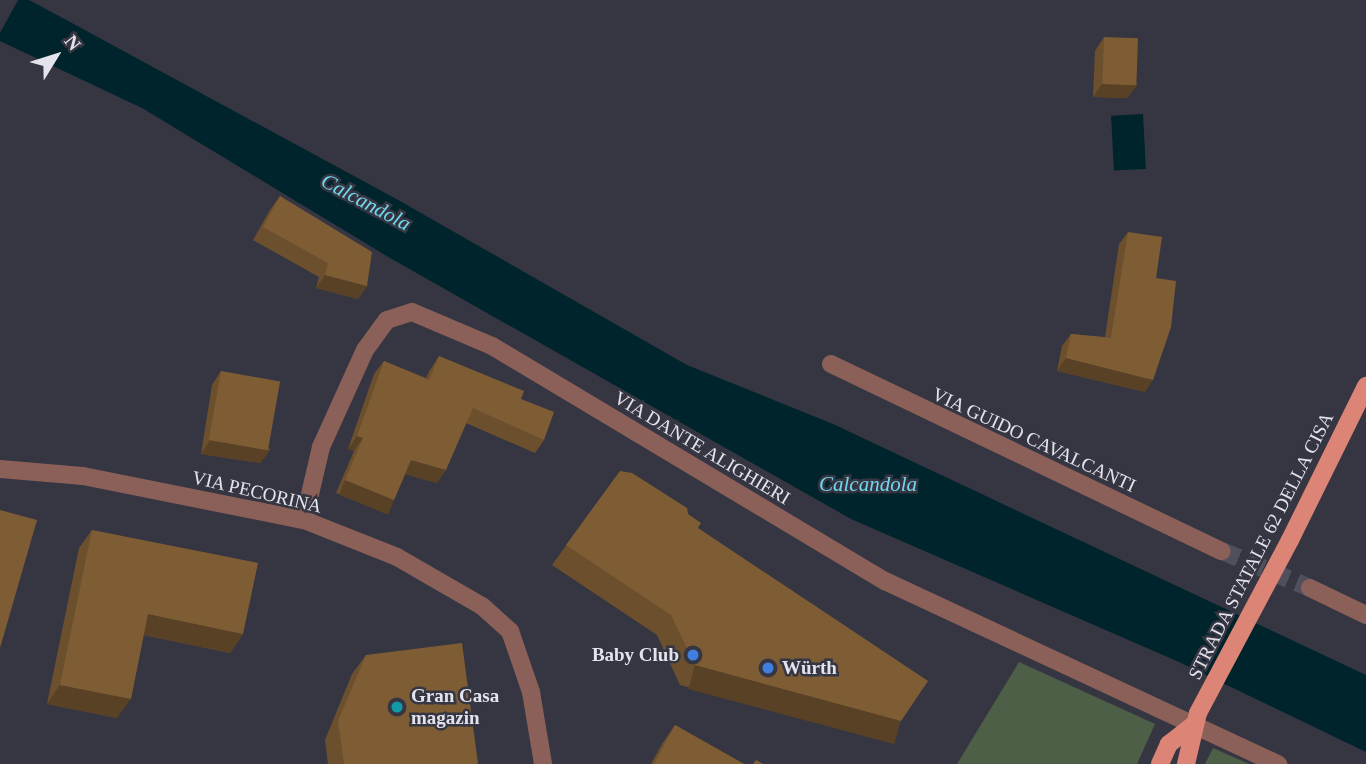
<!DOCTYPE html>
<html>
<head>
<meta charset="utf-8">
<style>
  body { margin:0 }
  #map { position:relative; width:1366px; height:764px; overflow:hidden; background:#363643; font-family:"Times New Roman",serif }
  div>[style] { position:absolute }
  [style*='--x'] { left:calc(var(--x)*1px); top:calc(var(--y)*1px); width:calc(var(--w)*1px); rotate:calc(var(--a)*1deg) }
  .green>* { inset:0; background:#4d5f47 }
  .water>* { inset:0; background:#00242b; transform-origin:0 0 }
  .pier>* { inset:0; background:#363643 }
  .minor-tunnel>* { height:18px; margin-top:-9px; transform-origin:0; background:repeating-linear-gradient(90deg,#50505c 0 18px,transparent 0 27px) }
  .minor>* { height:18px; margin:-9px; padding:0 9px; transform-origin:9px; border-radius:9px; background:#8b6058 }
  .major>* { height:18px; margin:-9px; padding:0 9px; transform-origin:9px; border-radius:9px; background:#dc8475 }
  .major-bridge>* { height:18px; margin:-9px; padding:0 9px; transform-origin:9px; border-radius:9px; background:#dc8475 }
  .wall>* { inset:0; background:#6c502e }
  .shaded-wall>* { inset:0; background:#584125; transform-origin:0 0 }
  .building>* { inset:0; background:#7e5d35; transform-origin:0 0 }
  .dots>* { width:19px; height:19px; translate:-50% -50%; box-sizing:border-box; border:4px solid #363643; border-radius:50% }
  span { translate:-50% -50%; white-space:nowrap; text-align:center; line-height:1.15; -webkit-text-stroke:5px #363643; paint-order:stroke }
  .street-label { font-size:19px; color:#e2e3eb }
  .poi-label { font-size:19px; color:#e2e3eb; font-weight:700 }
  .right { translate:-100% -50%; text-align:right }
  .left { translate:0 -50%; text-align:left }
  .water-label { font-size:21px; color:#70d8ee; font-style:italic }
  .north { position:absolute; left:21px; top:21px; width:70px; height:70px; -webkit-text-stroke:5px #363643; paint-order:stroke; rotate:52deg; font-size:19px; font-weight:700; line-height:28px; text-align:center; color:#e2e3eb }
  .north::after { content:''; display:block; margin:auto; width:24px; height:32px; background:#e2e3eb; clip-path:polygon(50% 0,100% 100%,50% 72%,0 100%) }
</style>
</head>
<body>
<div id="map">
  <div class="green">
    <i style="clip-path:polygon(1019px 662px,1155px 724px,1137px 764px,957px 764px)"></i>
    <i style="clip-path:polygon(1213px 748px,1249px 764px,1205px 764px)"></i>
  </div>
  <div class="water">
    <i style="clip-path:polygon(0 0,29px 0,59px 16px,400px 201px,687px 365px,833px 424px,1366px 675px,1366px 752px,1179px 662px,851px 519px,390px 258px,142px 108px,0 41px)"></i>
    <i style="left:1143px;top:114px;width:55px;height:32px;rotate:87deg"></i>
  </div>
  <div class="pier">
    <i style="clip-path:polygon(0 0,18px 0,0 33px)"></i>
  </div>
  <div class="minor-tunnel">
    <i style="--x:1222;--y:551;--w:95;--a:22.8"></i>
  </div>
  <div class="minor">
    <i style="--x:831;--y:364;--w:433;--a:25.6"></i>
    <i style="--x:0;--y:469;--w:83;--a:4.8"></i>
    <i style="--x:83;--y:476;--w:225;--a:11.3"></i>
    <i style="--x:304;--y:520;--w:100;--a:21.7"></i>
    <i style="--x:397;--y:557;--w:98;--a:30"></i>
    <i style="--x:482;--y:606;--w:38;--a:42"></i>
    <i style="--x:510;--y:631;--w:65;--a:71"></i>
    <i style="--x:531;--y:692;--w:73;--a:80.5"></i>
    <i style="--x:304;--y:520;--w:75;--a:-76.9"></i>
    <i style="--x:321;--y:447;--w:107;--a:-65.6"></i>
    <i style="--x:365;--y:350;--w:37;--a:-54"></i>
    <i style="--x:387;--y:320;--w:26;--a:-18"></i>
    <i style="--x:412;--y:312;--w:87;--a:23"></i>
    <i style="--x:492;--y:346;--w:458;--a:30.9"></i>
    <i style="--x:885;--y:581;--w:434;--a:25"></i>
    <i style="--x:1310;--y:588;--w:62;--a:25.7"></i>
  </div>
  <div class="major">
    <i style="--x:1290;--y:540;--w:172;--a:-63.7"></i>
    <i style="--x:1160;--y:764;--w:22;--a:-66"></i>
    <i style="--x:1169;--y:744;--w:31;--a:-38"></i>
    <i style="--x:1186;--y:764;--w:52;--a:-76.8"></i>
  </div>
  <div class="major-bridge">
    <i style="--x:1198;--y:713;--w:196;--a:-62"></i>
  </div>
  <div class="wall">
    <i style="clip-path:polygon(1104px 37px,1137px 85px,1127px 98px,1093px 97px,1095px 51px)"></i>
    <i style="clip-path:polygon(280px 196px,367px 286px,358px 299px,316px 288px,319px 277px,253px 240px,270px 210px)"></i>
    <i style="clip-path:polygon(1128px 232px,1156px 278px,1145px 392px,1057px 371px,1062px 346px,1071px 334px,1105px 337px,1119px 244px)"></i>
    <i style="clip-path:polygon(439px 356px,521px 399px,544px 440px,535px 453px,466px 423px,437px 483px,405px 474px,394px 500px,385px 513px,336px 493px,354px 451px,348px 449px,374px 374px,384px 361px,426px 378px,430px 370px)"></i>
    <i style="clip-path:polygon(221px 371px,270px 450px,260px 463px,201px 454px,212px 385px)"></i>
    <i style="clip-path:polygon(620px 471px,688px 514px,698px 528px,886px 741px,680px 685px,657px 635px,552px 565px)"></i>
    <i style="clip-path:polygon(92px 530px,243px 634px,230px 653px,143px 635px,117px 718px,47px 704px,79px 548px)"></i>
    <i style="clip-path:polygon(366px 655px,478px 764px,328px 764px,325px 740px,352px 674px)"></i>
    <i style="clip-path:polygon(675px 725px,744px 764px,651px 764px,662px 744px)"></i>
  </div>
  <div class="shaded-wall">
    <i style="clip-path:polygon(1102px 84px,1137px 85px,1127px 98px,1093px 97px)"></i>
    <i style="clip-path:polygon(325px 275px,367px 286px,358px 299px,316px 288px)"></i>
    <i style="clip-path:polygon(1066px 358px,1153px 380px,1145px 392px,1057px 371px)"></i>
    <i style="clip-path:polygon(357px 436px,363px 438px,354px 451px,348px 449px)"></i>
    <i style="clip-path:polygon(210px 440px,270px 450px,260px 463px,201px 454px)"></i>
    <i style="clip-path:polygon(411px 460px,446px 470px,437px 483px,402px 473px)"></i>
    <i style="left:345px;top:480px;width:53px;height:16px;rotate:22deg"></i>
    <i style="clip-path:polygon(148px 614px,243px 634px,230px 653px,134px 633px)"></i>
    <i style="left:695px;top:665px;width:213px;height:25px;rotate:15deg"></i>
    <i style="clip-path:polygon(60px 685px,131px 699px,117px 718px,47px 704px)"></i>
  </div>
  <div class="building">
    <i style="left:1104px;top:37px;width:34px;height:47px;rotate:2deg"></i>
    <i style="clip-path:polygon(280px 196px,372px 252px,367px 286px,325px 275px,328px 263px,263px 227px)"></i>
    <i style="clip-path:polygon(1128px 232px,1162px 237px,1156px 278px,1176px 281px,1171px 327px,1153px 380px,1066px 358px,1071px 334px,1111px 338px)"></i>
    <i style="clip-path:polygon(439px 356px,524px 391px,521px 399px,554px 412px,544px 440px,473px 408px,446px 470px,411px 460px,394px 500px,345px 480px,363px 438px,357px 436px,384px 361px,429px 380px)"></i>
    <i style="left:221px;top:371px;width:60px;height:70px;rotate:10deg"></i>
    <i style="clip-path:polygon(620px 471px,632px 473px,687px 508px,688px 514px,701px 523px,698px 528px,928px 681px,901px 721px,695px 665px,671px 615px,566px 545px)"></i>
    <i style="clip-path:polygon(0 510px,37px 520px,0 648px)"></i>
    <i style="clip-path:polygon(92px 530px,258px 563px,243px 634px,148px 614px,131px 699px,60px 685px)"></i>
    <i style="clip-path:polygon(462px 643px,478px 764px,344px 764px,338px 721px,366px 655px)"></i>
    <i style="clip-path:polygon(675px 725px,744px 764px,654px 764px)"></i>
    <i style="clip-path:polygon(756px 760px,763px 764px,753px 764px)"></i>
  </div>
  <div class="dots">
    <i style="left:693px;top:655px;background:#3f7fe0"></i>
    <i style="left:768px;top:668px;background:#3f7fe0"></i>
    <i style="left:397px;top:707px;background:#0f9aa8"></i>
  </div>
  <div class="street-label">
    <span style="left:1034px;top:440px;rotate:25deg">VIA GUIDO CAVALCANTI</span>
    <span style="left:702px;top:448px;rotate:31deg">VIA DANTE ALIGHIERI</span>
    <span style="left:257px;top:492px;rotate:13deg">VIA PECORINA</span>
    <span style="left:1261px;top:546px;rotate:-63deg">STRADA STATALE 62 DELLA CISA</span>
  </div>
  <div class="poi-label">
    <span class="right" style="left:679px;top:655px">Baby Club</span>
    <span class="left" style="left:782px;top:668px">Würth</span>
    <span class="left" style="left:411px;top:707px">Gran Casa<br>magazin</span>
  </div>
  <div class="water-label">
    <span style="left:366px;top:202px;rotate:28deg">Calcandola</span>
    <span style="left:868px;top:484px">Calcandola</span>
  </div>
  <div class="north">N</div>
</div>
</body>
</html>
